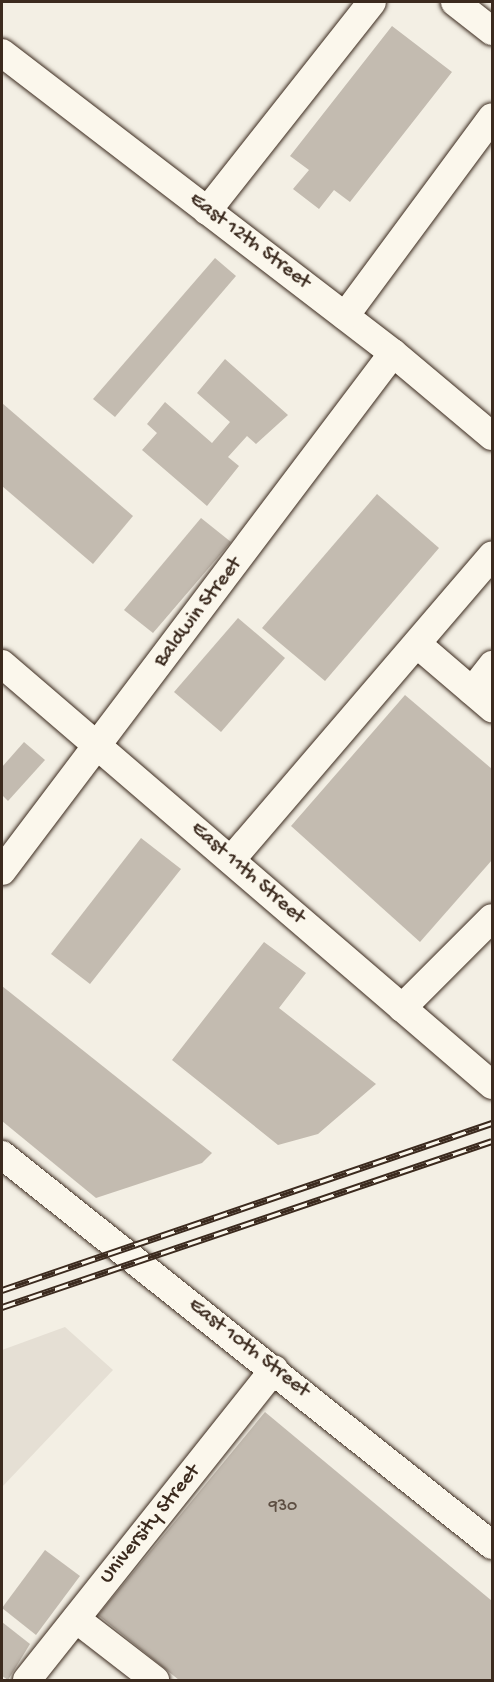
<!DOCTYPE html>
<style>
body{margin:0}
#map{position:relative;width:494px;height:1682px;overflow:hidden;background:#f3efe4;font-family:"Gochi Hand",sans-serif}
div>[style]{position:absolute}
.built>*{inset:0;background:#e5dfd4}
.building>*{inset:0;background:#c3bbb0}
.roads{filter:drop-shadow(0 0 2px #3b2a1e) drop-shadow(0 0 2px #3b2a1e)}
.minor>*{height:28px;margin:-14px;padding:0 14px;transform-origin:14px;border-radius:14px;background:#fbf7ec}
.rail>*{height:7px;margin-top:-3.5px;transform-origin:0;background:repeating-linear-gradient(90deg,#fbf7ec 0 14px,#3b2a1e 0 28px);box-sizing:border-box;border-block:2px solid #3b2a1e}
span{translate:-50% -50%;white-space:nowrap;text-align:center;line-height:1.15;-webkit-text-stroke:4.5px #fbf7ec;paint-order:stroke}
.number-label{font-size:18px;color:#5d4e42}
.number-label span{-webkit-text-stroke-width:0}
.street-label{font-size:21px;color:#3b2a1e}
.frame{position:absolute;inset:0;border:3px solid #3b2a1e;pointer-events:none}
</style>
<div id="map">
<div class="built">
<div style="clip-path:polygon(65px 1327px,113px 1370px,2px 1487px,2px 1350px)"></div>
</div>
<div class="building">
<div style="clip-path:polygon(392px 26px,452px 72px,350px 202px,334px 190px,319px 209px,293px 189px,309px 170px,290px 156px)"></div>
<div style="clip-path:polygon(215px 258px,236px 276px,115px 417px,93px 399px)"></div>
<div style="clip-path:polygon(225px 359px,288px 415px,256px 444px,247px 436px,228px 457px,239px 466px,207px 506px,142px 450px,157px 433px,147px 424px,165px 402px,212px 443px,230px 422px,197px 393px)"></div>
<div style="clip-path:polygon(2px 403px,133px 516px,93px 564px,2px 486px)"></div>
<div style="clip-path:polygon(377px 494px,439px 548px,325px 681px,262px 628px)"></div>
<div style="clip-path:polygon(201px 518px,231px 542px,153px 633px,124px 610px)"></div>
<div style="clip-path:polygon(238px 618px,285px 658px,221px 732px,174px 692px)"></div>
<div style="clip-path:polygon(405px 695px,492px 769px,492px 860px,420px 942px,291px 826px)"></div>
<div style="clip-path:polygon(24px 742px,45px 760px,8px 801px,2px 795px,2px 767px)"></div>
<div style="clip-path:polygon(141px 838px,181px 869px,90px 984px,51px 954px)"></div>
<div style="clip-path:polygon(264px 942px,306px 973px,279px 1008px,376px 1084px,318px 1134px,278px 1145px,172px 1060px)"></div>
<div style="clip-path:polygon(2px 986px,212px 1153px,202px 1163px,96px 1198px,2px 1121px)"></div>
<div style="clip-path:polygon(265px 1412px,492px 1601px,492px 1680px,179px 1680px,98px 1615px)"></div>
<div style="clip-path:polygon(45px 1550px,80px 1576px,36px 1635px,2px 1608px)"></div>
<div style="clip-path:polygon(2px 1622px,30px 1644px,8px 1680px,2px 1676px)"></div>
</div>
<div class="roads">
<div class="minor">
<div style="left:455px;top:2px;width:47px;rotate:38.1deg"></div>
<div style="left:2px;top:53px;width:493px;rotate:37.5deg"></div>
<div style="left:393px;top:353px;width:129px;rotate:40deg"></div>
<div style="left:207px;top:211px;width:266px;rotate:-51.7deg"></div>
<div style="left:345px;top:316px;width:247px;rotate:-53.5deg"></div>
<div style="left:417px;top:644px;width:99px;rotate:40.5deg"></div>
<div style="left:2px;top:664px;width:646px;rotate:40.67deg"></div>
<div style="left:472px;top:691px;width:33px;rotate:-52deg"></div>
<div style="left:231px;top:860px;width:401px;rotate:-49.4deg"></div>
<div style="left:2px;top:871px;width:649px;rotate:-52.95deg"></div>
<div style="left:402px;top:1008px;width:127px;rotate:-45deg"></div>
<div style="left:2px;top:1155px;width:626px;rotate:38.52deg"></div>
<div style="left:76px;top:1619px;width:100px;rotate:37.7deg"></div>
<div style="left:27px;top:1680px;width:397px;rotate:-51.5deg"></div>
</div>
</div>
<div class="rail">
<div style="left:2px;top:1290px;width:518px;rotate:-18.82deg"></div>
<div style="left:2px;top:1307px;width:517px;rotate:-18.72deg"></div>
</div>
<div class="number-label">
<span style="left:283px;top:1507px">930</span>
</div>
<div class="street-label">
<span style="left:249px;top:242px;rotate:37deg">East 12th Street</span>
<span style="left:199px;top:613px;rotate:-53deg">Baldwin Street</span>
<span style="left:247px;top:874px;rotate:41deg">East 11th Street</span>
<span style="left:248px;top:1349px;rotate:38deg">East 10th Street</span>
<span style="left:151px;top:1525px;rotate:-51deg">University Street</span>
</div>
<div class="frame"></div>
</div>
